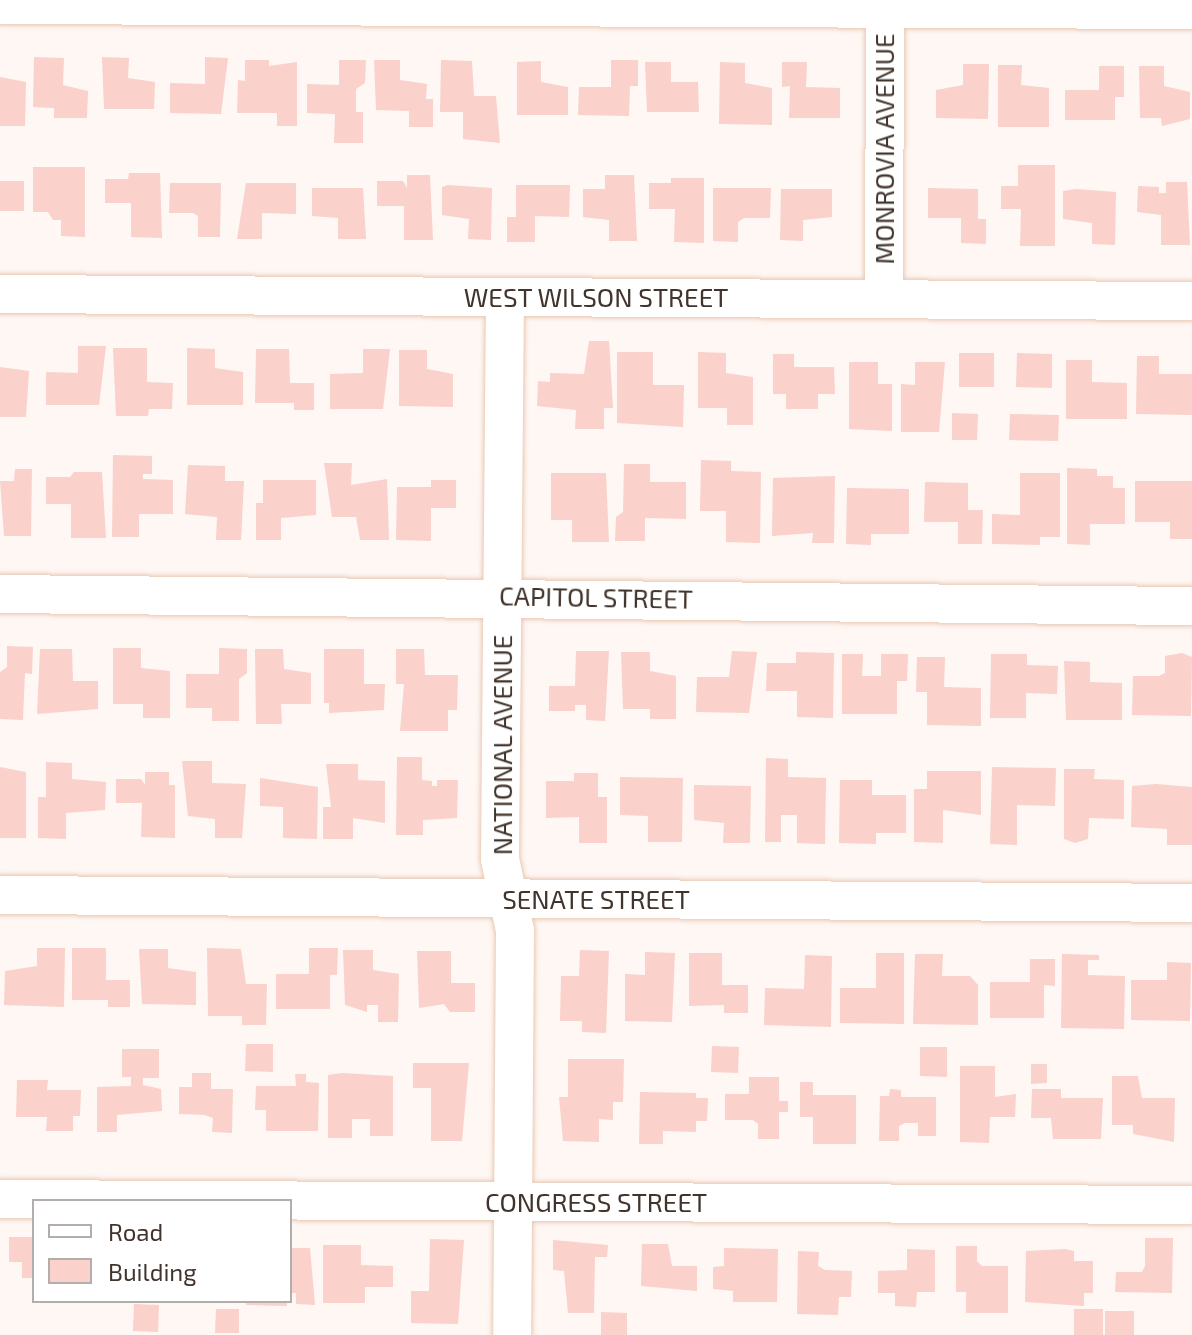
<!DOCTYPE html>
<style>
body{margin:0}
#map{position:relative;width:1192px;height:1335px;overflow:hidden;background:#fef7f3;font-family:"Exo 2",sans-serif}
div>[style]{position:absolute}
.building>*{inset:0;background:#fad1cb}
.roads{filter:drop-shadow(0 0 2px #eac8b3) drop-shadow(0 0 2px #eac8b3)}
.minor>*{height:38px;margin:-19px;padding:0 19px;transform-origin:19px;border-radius:19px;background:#fff}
span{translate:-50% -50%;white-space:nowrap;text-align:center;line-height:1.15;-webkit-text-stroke:8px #fff;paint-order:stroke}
.street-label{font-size:26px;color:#41342c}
.legend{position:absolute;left:32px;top:1199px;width:260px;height:104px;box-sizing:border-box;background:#fff;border:2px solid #b3aeab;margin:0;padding:10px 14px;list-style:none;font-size:24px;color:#41342c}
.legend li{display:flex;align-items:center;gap:16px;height:40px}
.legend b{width:40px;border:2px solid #b3aeab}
</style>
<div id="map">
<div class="building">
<div style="clip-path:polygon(34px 57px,64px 58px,63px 85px,88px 91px,87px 118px,54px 118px,54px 108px,33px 107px)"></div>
<div style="clip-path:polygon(102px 57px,129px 58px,128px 78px,155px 82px,154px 109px,104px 109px)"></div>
<div style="clip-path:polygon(205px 57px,228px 58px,221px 114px,170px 113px,170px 83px,205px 84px)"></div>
<div style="clip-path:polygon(245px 60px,269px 60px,269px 66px,297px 62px,297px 126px,277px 126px,277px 113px,237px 113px,238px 80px,245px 81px)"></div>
<div style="clip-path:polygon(339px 60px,366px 60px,365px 83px,356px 89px,356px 112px,363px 112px,363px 143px,334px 143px,335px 114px,307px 113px,307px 84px,339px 85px)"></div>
<div style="clip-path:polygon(374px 60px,400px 60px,400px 80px,427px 84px,426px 99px,433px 99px,433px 127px,409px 127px,409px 111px,376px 110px)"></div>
<div style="clip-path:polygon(441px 60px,472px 61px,474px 96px,496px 96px,500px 143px,463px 139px,463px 112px,440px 112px)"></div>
<div style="clip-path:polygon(611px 60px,638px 60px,638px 86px,630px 86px,629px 116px,578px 115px,579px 87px,611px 87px)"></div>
<div style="clip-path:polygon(541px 61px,541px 82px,568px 87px,568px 115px,517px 115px,517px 62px)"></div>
<div style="clip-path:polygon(645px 62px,671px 62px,671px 82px,698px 82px,699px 112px,647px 112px)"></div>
<div style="clip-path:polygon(720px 62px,745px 63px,745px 83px,772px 88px,772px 125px,719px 124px)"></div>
<div style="clip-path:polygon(782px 62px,807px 62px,806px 87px,840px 88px,840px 118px,789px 118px,790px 86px,782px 87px)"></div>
<div style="clip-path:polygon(963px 64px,989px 64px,988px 119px,936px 118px,936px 90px,963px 85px)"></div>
<div style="clip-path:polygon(998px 65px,1022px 65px,1021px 85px,1049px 88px,1049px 127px,998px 127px)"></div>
<div style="clip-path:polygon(1099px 66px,1124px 66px,1124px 97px,1115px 97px,1115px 120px,1065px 120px,1065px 90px,1099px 90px)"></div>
<div style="clip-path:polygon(1139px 66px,1164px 66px,1164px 86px,1190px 92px,1190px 119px,1162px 126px,1161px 118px,1140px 118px)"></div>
<div style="clip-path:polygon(0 77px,26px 82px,25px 126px,0 126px)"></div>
<div style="clip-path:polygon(1018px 165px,1055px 165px,1055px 246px,1020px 246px,1021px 209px,1001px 209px,1001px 186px,1018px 186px)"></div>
<div style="clip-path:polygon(33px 167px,85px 167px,85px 237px,61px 236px,61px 220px,53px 220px,48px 212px,33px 212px)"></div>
<div style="clip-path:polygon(129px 173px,160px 173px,162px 238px,131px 237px,131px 203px,105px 203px,105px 179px,128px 179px)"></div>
<div style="clip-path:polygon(407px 175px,430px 175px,433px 240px,404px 240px,404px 206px,377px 206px,377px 181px,403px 181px,407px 188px)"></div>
<div style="clip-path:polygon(605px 175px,634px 175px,637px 241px,609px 241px,609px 220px,583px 217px,583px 189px,605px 189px)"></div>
<div style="clip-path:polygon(671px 178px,704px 178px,704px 243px,674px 242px,675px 209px,649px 209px,649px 183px,671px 183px)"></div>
<div style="clip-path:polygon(0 181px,24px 181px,24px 211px,0 211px)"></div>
<div style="clip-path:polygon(1166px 182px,1187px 182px,1190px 245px,1161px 245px,1161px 215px,1137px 212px,1138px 186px,1159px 187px,1159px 193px,1166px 193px)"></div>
<div style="clip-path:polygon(170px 183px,221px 183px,220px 237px,198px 237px,198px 216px,193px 213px,169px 213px)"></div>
<div style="clip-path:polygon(246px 183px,296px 183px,296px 214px,262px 213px,262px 239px,237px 239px)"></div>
<div style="clip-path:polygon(448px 185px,492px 188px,491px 240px,468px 239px,469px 219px,442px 215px,442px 187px)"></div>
<div style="clip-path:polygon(516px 185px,570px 185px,569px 217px,535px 216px,535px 242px,507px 242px,507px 217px,516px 217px)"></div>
<div style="clip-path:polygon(312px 188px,363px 188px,366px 239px,338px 239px,338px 218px,312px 216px)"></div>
<div style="clip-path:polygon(713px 188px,771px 188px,770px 218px,744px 218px,738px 222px,738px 242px,713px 241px)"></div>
<div style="clip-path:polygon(928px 188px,978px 189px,978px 219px,986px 219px,986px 244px,961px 243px,961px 218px,928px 218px)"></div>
<div style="clip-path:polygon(781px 189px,832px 189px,832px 217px,803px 220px,803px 241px,780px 240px)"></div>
<div style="clip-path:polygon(1076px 189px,1116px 192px,1115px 245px,1092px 244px,1092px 223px,1063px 219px,1063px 191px)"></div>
<div style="clip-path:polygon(589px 341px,609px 341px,613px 408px,604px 408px,604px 429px,575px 429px,576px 410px,537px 406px,538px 381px,550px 382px,550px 373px,584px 374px)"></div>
<div style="clip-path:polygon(78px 346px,106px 346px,99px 405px,46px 405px,46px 372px,78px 373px)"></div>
<div style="clip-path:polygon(113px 348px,147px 348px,147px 382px,173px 383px,172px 409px,149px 409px,148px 416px,116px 416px)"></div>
<div style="clip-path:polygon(187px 348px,215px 349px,215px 368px,243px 372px,243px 405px,187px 405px)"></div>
<div style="clip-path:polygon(256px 349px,289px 349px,290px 383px,314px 383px,314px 410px,294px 410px,294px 403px,255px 403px)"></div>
<div style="clip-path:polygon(363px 349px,390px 349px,383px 409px,330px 409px,330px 374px,363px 373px)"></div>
<div style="clip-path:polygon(399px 350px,427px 350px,427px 369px,453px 374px,453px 407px,399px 406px)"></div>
<div style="clip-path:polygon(617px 352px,653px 352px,653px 385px,684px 385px,683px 427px,617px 423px)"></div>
<div style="clip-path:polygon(698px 352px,726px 353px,726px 373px,753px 377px,753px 425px,727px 425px,727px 408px,698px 408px)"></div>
<div style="clip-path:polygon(959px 353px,994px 353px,994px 387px,959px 387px)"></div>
<div style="clip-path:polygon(1017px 353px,1052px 354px,1052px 388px,1016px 387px)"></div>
<div style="clip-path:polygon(773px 354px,794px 354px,794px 367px,834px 367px,835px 394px,818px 394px,818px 409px,786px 409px,786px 394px,773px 394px)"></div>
<div style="clip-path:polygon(1137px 356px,1159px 356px,1159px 374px,1192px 374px,1192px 415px,1136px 414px)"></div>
<div style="clip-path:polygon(1066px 360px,1092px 360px,1092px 382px,1127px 383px,1127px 419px,1066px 419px)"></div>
<div style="clip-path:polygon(849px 362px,878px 362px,878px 384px,892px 384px,892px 431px,849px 429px)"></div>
<div style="clip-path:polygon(915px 362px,945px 362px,939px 432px,901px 432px,901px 384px,915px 385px)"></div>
<div style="clip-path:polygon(0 367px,29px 371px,26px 417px,0 417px)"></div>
<div style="clip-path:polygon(952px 413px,978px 414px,977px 440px,952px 440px)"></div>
<div style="clip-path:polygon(1010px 414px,1059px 415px,1058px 441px,1009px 440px)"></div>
<div style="clip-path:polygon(113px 455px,152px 456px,152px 474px,143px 474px,143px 479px,173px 480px,173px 514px,139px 514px,139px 537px,112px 537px)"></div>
<div style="clip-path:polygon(701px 460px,731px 461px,731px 471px,761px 472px,760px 543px,726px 542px,726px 511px,700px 511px)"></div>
<div style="clip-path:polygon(324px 463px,352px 463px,351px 485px,387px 479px,389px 540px,360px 540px,356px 517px,332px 517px)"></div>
<div style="clip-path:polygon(624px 464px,650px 464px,650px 482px,686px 482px,686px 519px,645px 518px,645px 541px,615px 541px,616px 517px,623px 512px)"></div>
<div style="clip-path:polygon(188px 465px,225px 466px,225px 481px,244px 481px,241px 540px,216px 540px,217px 517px,185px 514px)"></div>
<div style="clip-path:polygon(1067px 468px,1097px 469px,1097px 476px,1113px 476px,1113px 488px,1125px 488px,1125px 524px,1090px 524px,1090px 545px,1067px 544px)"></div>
<div style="clip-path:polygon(15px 469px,32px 469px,31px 536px,4px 536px,0 481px,14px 481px)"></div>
<div style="clip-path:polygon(74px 472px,102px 472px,106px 538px,71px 538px,71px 504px,46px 504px,46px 477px,70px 477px)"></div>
<div style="clip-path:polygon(551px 473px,606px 473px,609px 542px,572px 542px,572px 520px,551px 520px)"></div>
<div style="clip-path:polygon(1020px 473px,1060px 473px,1060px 537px,1040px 537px,1040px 545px,992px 544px,992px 514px,1020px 515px)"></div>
<div style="clip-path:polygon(835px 476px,834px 543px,812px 543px,813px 533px,772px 536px,773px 478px)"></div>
<div style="clip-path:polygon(263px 480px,316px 480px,316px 515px,281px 518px,281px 540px,256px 540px,256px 503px,263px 503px)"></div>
<div style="clip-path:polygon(431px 480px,456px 480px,456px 508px,431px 508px,431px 541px,396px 540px,397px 487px,431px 487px)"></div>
<div style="clip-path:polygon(1135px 481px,1192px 481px,1192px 539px,1170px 539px,1170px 522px,1135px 522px)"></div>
<div style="clip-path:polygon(925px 482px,968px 483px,968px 510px,983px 510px,982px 544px,958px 544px,958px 522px,924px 522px)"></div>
<div style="clip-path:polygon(847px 488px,909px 489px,909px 534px,871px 534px,871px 545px,846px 544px)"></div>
<div style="clip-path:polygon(7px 646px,33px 647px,32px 674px,25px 673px,23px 720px,0 719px,0 672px,7px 667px)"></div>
<div style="clip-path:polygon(113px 648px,141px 648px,141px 668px,170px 671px,170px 718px,143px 718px,143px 704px,113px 704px)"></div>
<div style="clip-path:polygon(219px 648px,247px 649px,247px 673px,239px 679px,239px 721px,212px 721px,212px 708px,186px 708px,186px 674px,219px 674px)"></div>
<div style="clip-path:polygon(40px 649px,72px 649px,73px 681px,98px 681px,98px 709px,37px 714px)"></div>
<div style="clip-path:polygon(255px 649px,283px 649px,284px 669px,311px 673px,311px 704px,281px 704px,282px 724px,256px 724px)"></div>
<div style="clip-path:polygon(324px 649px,364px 649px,364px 684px,385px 684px,384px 710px,329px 713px,329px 703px,324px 703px)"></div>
<div style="clip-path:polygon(396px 649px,424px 649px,425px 675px,458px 675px,457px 710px,448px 710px,448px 731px,400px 731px,404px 684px,396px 684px)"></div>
<div style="clip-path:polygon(576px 651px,609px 651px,605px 721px,586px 720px,586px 705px,575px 705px,575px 711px,549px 711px,549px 686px,575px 686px)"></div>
<div style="clip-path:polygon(732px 651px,757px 652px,749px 713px,696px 712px,697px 677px,729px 677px)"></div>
<div style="clip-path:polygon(621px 652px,650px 652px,650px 671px,676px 676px,676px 719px,650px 719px,650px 709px,623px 709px)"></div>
<div style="clip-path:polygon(796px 652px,834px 653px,833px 718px,797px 717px,797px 691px,766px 691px,767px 663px,796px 663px)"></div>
<div style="clip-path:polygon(1182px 653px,1192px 657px,1191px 716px,1132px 715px,1133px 676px,1159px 676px,1165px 673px,1165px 656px)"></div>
<div style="clip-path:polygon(842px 654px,863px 654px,862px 676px,881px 676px,881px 654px,908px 654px,907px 681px,897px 681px,897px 714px,842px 714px)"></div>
<div style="clip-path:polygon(991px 654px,1027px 654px,1027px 665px,1058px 666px,1057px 694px,1026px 693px,1026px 718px,990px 718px)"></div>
<div style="clip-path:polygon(917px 657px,945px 657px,944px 687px,981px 688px,981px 726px,927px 725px,927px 692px,916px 692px)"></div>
<div style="clip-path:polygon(1064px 661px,1090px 662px,1090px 682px,1122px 683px,1122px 720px,1066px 720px)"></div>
<div style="clip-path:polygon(397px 757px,422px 757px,422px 780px,432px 781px,432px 786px,437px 786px,437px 780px,458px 780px,457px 818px,423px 820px,423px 835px,396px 835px)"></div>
<div style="clip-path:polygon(766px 758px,788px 759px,788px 777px,826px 778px,825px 844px,797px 843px,797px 815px,781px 815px,781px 842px,765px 842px)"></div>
<div style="clip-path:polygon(182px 761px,212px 761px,212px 783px,246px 784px,242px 838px,215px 838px,215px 819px,188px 816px)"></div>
<div style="clip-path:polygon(46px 762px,72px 763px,72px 779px,106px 782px,105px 810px,66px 813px,66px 839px,38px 838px,38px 797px,46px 797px)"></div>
<div style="clip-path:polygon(326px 764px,358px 764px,358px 780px,385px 781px,385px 823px,353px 818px,353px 839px,323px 839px,323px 807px,331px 807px)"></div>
<div style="clip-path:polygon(0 767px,26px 772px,26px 838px,0 838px)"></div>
<div style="clip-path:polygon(992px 767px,1056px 768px,1055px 806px,1017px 805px,1017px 845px,990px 844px)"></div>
<div style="clip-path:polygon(1064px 769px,1095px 769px,1094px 779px,1124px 780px,1124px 819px,1089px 818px,1088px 839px,1075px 843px,1064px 839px)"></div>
<div style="clip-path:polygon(927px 771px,981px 771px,981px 815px,943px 810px,943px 843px,914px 842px,914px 789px,927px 789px)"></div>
<div style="clip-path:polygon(145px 772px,169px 772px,169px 785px,175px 785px,175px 838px,141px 837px,142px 803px,116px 803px,116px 779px,141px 779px,145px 785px)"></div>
<div style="clip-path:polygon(574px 773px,598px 773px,598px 797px,607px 797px,607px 843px,579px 843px,579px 817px,546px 818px,546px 781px,574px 781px)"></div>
<div style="clip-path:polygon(620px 777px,683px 778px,682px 842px,648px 842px,648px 816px,620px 815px)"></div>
<div style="clip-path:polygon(260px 778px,318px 787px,317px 839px,283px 838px,283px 807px,260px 806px)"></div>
<div style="clip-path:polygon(840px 780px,872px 780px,872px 795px,906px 795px,906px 833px,876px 833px,876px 844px,839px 843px)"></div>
<div style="clip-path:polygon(1156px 784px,1192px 787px,1192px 845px,1167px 845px,1167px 829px,1131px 827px,1132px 786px)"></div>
<div style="clip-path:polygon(694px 785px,751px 786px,750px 843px,723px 843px,724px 823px,694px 820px)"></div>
<div style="clip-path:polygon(37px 948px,65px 948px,64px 1007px,4px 1005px,5px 971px,37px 966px)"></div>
<div style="clip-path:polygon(72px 948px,106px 948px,106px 980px,130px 980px,130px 1007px,108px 1007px,108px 1000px,72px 1000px)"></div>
<div style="clip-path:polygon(207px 948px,241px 949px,246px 984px,267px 984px,266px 1025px,242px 1025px,242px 1016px,208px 1016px)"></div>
<div style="clip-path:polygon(309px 948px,338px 948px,337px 975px,330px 975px,330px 1009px,276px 1009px,276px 974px,309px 974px)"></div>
<div style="clip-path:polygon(139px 949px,168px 949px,168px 968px,196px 972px,196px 1005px,142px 1004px)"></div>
<div style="clip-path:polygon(343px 950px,373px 950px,373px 970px,399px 974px,398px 1022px,378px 1022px,378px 1005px,367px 1005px,367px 1012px,345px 1005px)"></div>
<div style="clip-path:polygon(580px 950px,609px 951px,606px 1033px,582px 1032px,582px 1021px,560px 1021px,561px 976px,579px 976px)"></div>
<div style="clip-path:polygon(417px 951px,451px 951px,451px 983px,475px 983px,475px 1012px,450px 1012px,444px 1004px,419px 1008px)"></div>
<div style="clip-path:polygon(645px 952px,675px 953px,672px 1022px,625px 1021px,625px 974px,645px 975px)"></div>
<div style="clip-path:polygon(689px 953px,722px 953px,722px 985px,748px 985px,748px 1013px,724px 1013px,724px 1005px,689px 1006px)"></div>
<div style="clip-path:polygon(876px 953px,904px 953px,904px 1024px,840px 1023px,840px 988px,876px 988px)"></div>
<div style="clip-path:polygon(915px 954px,943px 954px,942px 976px,970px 976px,978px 985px,978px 1025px,913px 1024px)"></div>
<div style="clip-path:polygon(1062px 954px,1099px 955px,1099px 960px,1088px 960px,1088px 975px,1125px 976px,1124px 1029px,1061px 1028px)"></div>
<div style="clip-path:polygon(805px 955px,832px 956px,831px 1027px,764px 1025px,765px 988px,804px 989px)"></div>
<div style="clip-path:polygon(1030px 959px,1055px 959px,1055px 986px,1044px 985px,1044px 1018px,990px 1018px,990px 982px,1030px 982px)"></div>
<div style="clip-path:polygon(1167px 962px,1191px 963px,1190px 1021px,1131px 1020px,1131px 980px,1167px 980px)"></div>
<div style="clip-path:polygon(246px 1044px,273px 1044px,273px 1072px,245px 1071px)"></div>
<div style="clip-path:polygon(712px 1046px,739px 1047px,738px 1073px,711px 1072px)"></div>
<div style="clip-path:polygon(920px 1047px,947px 1047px,947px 1077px,920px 1076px)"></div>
<div style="clip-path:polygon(122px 1049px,159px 1049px,159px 1078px,143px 1078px,143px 1085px,161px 1089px,162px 1111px,117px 1115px,117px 1132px,97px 1132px,97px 1087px,131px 1086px,131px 1077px,122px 1077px)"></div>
<div style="clip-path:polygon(568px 1059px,624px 1059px,623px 1102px,613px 1102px,613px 1120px,599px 1119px,599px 1142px,563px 1141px,559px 1097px,568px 1097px)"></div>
<div style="clip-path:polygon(413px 1063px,469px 1063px,462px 1141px,431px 1141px,431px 1088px,413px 1088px)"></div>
<div style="clip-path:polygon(1031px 1064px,1047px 1064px,1047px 1083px,1031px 1084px)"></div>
<div style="clip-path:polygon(960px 1066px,995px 1066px,995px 1097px,1016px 1094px,1015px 1117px,990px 1117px,989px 1143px,960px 1142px)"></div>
<div style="clip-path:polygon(192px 1073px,211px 1073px,211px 1089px,233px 1089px,232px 1133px,212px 1132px,213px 1118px,205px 1115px,179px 1114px,179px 1087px,192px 1087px)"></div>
<div style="clip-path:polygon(342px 1073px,393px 1076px,393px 1136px,370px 1136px,370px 1119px,352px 1119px,352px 1138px,328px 1138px,328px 1075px)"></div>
<div style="clip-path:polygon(295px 1074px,306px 1074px,306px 1082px,319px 1083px,318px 1131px,266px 1131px,266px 1110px,255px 1110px,256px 1086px,296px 1086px)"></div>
<div style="clip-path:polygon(1112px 1076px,1138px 1076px,1142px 1098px,1175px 1098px,1174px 1142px,1133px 1134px,1133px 1125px,1112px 1125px)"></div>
<div style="clip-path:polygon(749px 1077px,779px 1077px,779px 1101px,788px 1101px,788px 1112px,779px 1112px,779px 1139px,758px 1139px,758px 1124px,753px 1120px,725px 1120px,725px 1094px,749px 1094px)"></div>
<div style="clip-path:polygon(17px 1080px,48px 1080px,47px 1090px,81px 1090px,80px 1116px,73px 1116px,73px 1131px,46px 1131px,47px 1117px,16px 1117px)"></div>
<div style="clip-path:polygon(800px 1082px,813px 1082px,813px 1095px,856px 1095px,856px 1144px,813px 1144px,813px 1117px,800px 1117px)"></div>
<div style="clip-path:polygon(890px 1089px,901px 1090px,901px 1097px,936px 1097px,936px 1136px,918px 1136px,918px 1123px,905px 1123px,899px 1126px,899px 1141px,879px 1141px,880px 1096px,889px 1096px)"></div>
<div style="clip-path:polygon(1032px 1089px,1061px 1089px,1061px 1098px,1103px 1098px,1101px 1139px,1053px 1139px,1051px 1118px,1031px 1118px)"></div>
<div style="clip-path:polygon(640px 1092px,696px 1093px,696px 1098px,708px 1098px,707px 1121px,696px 1121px,696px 1132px,663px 1131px,663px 1144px,639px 1144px)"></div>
<div style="clip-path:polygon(9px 1237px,34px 1237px,34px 1278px,22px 1278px,22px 1262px,9px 1262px)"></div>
<div style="clip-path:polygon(1145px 1238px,1173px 1238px,1172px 1293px,1115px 1292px,1116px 1272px,1142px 1272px,1145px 1266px)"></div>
<div style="clip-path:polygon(430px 1239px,464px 1240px,458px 1324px,411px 1323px,411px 1291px,429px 1291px)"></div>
<div style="clip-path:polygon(553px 1240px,608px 1245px,607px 1257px,595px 1257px,594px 1313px,568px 1313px,564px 1271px,553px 1270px)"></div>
<div style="clip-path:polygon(642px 1244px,668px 1244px,672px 1266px,697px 1266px,697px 1291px,641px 1286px)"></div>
<div style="clip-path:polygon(323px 1245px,361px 1245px,361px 1265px,393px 1266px,393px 1287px,365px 1287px,365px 1303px,323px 1303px)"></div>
<div style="clip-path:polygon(956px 1246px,977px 1246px,977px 1261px,982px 1266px,1008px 1266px,1008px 1313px,966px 1313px,966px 1292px,956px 1292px)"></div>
<div style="clip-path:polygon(291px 1248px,310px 1248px,315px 1305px,296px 1304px,296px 1293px,290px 1293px)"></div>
<div style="clip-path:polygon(724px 1248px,778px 1249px,777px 1302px,733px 1302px,733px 1291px,713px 1289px,713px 1267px,724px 1266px)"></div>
<div style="clip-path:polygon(907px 1249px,935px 1250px,935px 1292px,917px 1292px,916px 1307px,895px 1306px,895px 1293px,878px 1293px,878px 1271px,907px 1270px)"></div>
<div style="clip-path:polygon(798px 1251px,819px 1252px,818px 1266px,825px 1270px,852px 1271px,851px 1297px,839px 1297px,838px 1315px,797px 1314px)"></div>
<div style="clip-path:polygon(1026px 1251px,1065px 1249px,1074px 1251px,1074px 1261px,1093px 1261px,1093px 1293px,1084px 1293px,1084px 1306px,1025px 1302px)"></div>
<div style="clip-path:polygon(246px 1301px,287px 1301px,287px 1306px,246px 1305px)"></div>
<div style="clip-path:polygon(134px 1304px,159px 1305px,158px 1332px,133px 1331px)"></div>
<div style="clip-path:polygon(216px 1309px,239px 1309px,239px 1333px,215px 1333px)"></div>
<div style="clip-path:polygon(1074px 1309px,1103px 1309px,1103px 1335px,1074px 1335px)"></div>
<div style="clip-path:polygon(1105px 1311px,1134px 1311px,1134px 1335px,1105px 1335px)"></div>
<div style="clip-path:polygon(601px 1312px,627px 1313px,627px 1335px,601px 1335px)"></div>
</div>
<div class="roads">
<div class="minor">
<div style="left:0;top:5px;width:1192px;rotate:0.24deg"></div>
<div style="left:0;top:294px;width:1192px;rotate:0.34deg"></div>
<div style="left:505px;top:297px;width:562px;rotate:90.51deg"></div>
<div style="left:500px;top:859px;width:74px;rotate:78.2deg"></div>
<div style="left:515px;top:931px;width:404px;rotate:90.4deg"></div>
<div style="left:884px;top:299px;width:299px;rotate:-89.8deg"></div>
<div style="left:0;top:594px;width:1192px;rotate:0.58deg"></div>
<div style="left:0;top:895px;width:1192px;rotate:0.38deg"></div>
<div style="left:0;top:1199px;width:1192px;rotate:0.29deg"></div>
</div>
</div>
<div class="street-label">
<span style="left:884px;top:149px;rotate:-90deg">MONROVIA AVENUE</span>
<span style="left:596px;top:297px">WEST WILSON STREET</span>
<span style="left:596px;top:597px;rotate:1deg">CAPITOL STREET</span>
<span style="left:502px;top:745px;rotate:-90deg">NATIONAL AVENUE</span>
<span style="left:596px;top:899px">SENATE STREET</span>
<span style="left:596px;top:1202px">CONGRESS STREET</span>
</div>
<ul class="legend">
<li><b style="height:10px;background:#fff"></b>Road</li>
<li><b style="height:22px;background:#fad1cb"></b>Building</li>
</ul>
</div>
